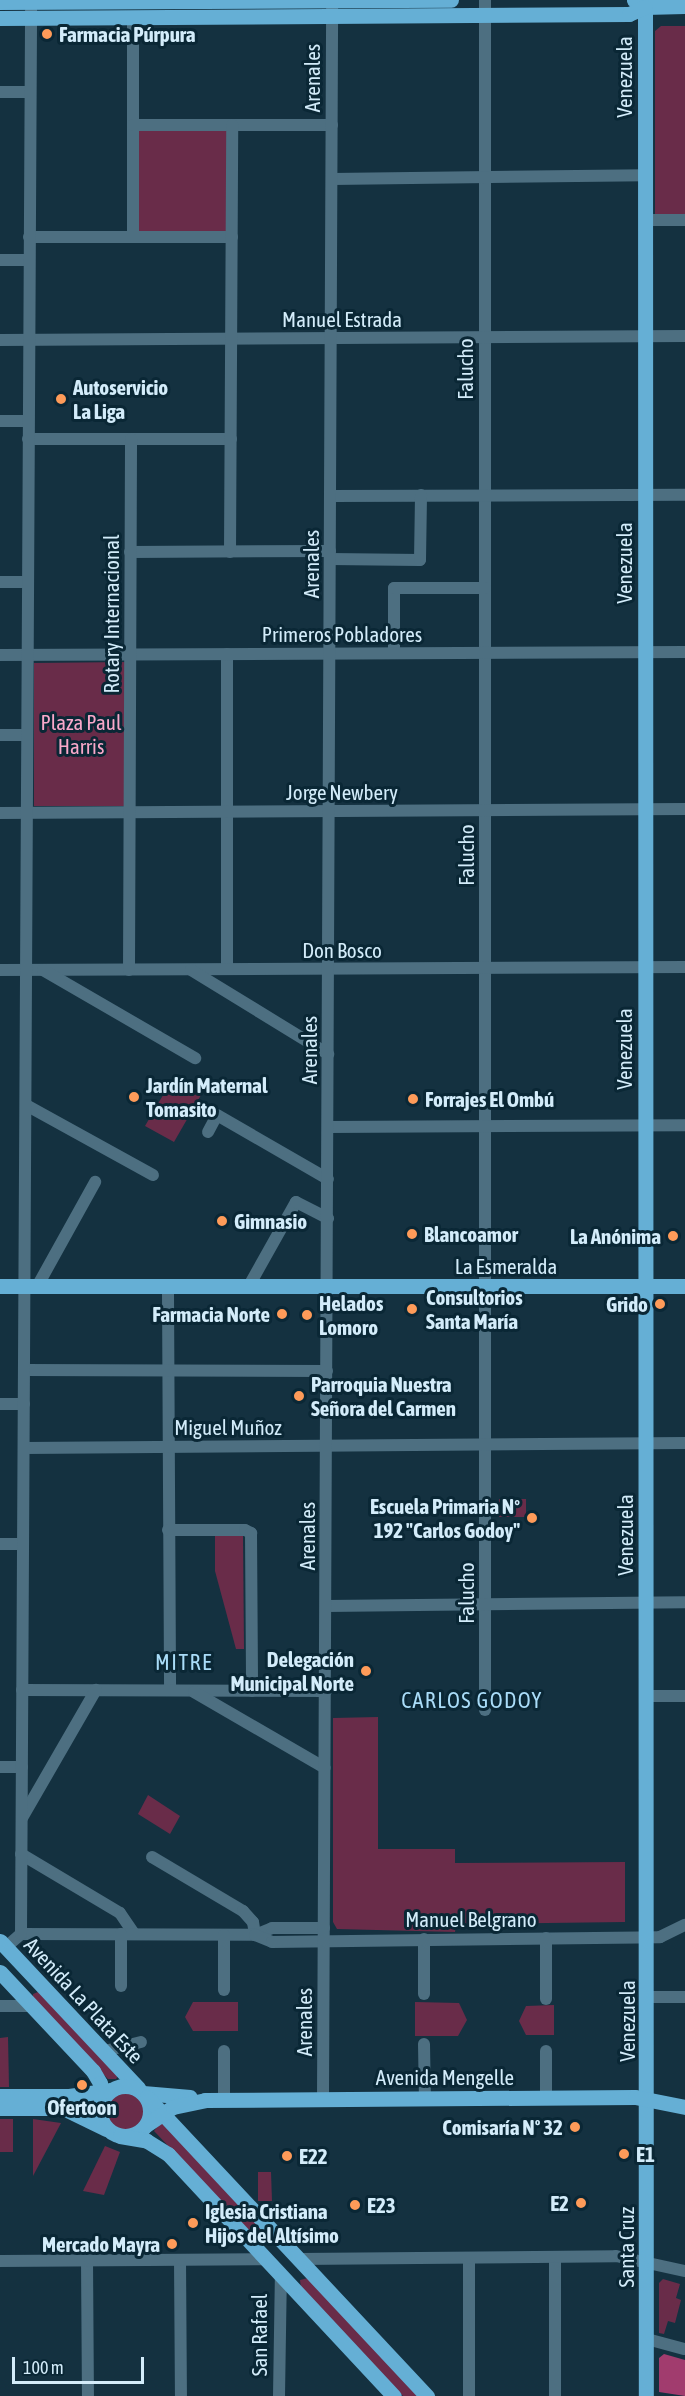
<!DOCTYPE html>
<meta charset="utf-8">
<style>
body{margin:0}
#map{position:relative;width:685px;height:2396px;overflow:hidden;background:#143140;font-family:"Asap Condensed",sans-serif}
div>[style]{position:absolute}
.green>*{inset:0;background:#692c49}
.round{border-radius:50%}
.forest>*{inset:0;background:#a13c6e}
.minor>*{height:12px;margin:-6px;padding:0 6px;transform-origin:6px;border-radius:6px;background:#4d6f81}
.major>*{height:15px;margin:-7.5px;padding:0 7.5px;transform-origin:7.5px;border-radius:7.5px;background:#65afd5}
.major>.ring{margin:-7.5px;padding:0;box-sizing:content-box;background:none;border:15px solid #65afd5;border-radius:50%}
.dots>*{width:16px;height:16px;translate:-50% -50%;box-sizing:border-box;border:3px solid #0a2735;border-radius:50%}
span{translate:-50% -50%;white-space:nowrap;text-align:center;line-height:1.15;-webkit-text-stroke:6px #0a2735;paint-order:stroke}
.poi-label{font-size:21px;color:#d3ecfa;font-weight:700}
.left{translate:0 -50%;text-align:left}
.right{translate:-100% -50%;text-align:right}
.street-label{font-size:21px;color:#d3ecfa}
.park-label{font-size:21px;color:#f9a8ca}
.neighbourhood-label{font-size:22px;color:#a9dcf8;letter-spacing:1.5px}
.scale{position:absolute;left:12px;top:2357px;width:132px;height:27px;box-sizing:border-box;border:3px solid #d3ecfa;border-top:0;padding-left:8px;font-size:18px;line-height:21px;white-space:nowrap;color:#d3ecfa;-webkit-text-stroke:4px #0a2735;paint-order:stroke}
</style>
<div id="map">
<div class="green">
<div style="clip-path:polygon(661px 26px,685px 26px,685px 217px,655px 214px,655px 31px)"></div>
<div style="clip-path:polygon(138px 128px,231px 128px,231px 233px,137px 233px)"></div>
<div style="clip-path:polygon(128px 662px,128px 806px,34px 806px,34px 663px)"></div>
<div style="clip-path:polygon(173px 1078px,201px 1095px,174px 1142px,145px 1126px)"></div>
<div style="clip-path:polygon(499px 1499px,526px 1499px,526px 1517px,499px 1517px)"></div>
<div style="clip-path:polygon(215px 1536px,243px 1536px,244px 1649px,236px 1649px,215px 1571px)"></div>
<div style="clip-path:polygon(378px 1717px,378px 1849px,455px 1849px,455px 1863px,625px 1862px,625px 1922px,456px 1924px,455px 1932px,337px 1929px,333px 1922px,333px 1718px)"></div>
<div style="clip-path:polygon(148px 1795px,180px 1816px,170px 1834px,138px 1814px)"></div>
<div style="clip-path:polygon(38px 1992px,118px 2076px,116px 2079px,108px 2079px,33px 2001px,33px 1994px)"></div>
<div style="clip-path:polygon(193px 2002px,238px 2002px,238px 2031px,193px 2031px,185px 2017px)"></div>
<div style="clip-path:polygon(415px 2002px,459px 2003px,467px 2020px,458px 2036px,415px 2036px)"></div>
<div style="clip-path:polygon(554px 2005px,554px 2035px,526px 2035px,519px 2021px,526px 2006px)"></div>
<div style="clip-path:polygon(8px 2037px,9px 2087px,0 2087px,0 2038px)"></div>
<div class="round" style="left:104px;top:2089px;width:42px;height:42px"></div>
<div style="clip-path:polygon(0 2119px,13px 2119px,13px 2152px,0 2152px)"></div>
<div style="clip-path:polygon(33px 2119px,61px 2123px,33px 2176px)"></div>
<div style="clip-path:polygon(161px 2122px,263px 2231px,261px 2236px,253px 2235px,154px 2131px)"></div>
<div style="clip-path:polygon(105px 2146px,120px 2152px,104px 2195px,83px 2191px)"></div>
<div style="clip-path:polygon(258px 2172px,271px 2172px,272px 2201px,258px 2201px)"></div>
<div style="clip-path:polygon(308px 2278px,419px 2396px,403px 2396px,301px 2288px,300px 2280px)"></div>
<div style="clip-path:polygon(663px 2279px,680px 2284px,676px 2298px,681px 2300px,675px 2323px,668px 2321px,664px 2334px,659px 2333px,659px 2283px)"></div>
</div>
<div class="forest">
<div style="clip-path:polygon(664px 2354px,685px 2360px,685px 2396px,659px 2392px,659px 2358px)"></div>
</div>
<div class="minor">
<div style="left:485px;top:0;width:1710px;rotate:90deg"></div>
<div style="left:133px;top:17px;width:220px;rotate:90deg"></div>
<div style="left:0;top:92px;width:30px"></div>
<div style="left:133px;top:125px;width:199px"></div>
<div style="left:332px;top:179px;width:313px;rotate:-0.7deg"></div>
<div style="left:645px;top:220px;width:40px"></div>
<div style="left:29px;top:237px;width:203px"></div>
<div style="left:0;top:260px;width:29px"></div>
<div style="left:0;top:340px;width:685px;rotate:-0.33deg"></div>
<div style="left:0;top:421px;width:28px"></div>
<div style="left:28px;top:439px;width:203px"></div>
<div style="left:331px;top:496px;width:354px;rotate:-0.2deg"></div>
<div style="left:130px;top:552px;width:200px;rotate:-0.3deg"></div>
<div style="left:230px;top:552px;width:427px;rotate:-89.7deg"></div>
<div style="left:330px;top:559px;width:90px;rotate:0.6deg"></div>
<div style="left:420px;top:560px;width:65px;rotate:-89.1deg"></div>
<div style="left:0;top:582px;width:28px"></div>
<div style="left:394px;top:653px;width:65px;rotate:-90deg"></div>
<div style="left:394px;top:588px;width:91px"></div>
<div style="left:227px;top:654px;width:315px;rotate:90deg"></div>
<div style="left:0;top:655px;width:685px;rotate:-0.25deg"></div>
<div style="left:0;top:735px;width:27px"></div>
<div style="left:0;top:813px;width:685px;rotate:-0.33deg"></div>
<div style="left:0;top:970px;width:685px;rotate:-0.25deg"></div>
<div style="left:43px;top:970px;width:176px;rotate:30.1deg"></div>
<div style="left:129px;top:970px;width:531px;rotate:-89.78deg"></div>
<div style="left:191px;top:970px;width:161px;rotate:31.5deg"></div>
<div style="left:26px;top:1105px;width:145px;rotate:28.9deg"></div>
<div style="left:328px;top:1127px;width:357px;rotate:-0.3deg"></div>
<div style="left:208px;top:1132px;width:19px;rotate:-62deg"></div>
<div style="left:217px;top:1115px;width:128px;rotate:30deg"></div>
<div style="left:250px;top:1284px;width:94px;rotate:-60.7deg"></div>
<div style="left:296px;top:1202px;width:36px;rotate:27deg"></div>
<div style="left:38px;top:1285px;width:118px;rotate:-61deg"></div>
<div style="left:168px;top:1294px;width:396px;rotate:89.7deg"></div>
<div style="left:24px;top:1370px;width:303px;rotate:0.2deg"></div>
<div style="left:0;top:1404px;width:24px"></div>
<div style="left:24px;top:1448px;width:661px;rotate:-0.43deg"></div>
<div style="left:168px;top:1530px;width:77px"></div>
<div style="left:245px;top:1530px;width:7px;rotate:27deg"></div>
<div style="left:251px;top:1533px;width:158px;rotate:89.6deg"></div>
<div style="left:0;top:1544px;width:23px"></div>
<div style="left:326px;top:1606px;width:359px;rotate:-0.6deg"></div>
<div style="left:22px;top:1690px;width:304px;rotate:0.2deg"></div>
<div style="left:194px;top:1692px;width:151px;rotate:30.1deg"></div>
<div style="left:646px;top:1696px;width:39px"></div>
<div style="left:0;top:1767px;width:22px"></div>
<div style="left:22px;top:1818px;width:148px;rotate:-60deg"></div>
<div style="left:21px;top:1854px;width:115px;rotate:30.8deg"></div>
<div style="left:120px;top:1913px;width:25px;rotate:56deg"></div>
<div style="left:152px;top:1857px;width:106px;rotate:30.7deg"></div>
<div style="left:243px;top:1911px;width:15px;rotate:48deg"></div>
<div style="left:253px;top:1922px;width:13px;rotate:81deg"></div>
<div style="left:21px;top:1934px;width:234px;rotate:0.2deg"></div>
<div style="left:255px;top:1935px;width:18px;rotate:-22deg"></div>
<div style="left:272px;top:1928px;width:52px"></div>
<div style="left:121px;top:1934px;width:52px;rotate:90deg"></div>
<div style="left:224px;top:1935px;width:55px;rotate:90deg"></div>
<div style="left:255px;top:1935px;width:18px;rotate:22deg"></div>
<div style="left:272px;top:1942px;width:388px;rotate:-0.7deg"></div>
<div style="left:660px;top:1937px;width:28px;rotate:-26deg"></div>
<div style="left:546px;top:1938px;width:61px;rotate:90deg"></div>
<div style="left:6px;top:1947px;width:20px;rotate:-41deg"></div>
<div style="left:21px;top:1934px;width:1924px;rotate:-89.7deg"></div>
<div style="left:424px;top:1994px;width:55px;rotate:-90deg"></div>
<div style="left:647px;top:1997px;width:38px"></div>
<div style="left:0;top:2006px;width:32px"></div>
<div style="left:424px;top:2044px;width:55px;rotate:89deg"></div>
<div style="left:105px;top:2051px;width:37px;rotate:-14deg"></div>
<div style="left:546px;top:2098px;width:47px;rotate:-90deg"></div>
<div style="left:323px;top:2099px;width:2099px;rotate:-89.75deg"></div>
<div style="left:224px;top:2100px;width:49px;rotate:-90deg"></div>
<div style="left:555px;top:2257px;width:139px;rotate:90deg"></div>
<div style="left:469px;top:2258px;width:138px;rotate:90deg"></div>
<div style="left:298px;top:2259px;width:318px;rotate:-0.5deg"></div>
<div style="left:616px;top:2256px;width:71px;rotate:12.3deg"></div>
<div style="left:87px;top:2260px;width:136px;rotate:89.6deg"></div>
<div style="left:180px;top:2260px;width:136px;rotate:89.6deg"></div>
<div style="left:0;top:2261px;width:267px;rotate:-0.4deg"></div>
<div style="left:647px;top:2339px;width:39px;rotate:15deg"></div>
<div style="left:279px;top:2396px;width:122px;rotate:-89.1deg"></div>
</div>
<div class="major">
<div style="left:634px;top:0;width:13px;rotate:32deg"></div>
<div style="left:645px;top:7px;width:40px;rotate:-1.4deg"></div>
<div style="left:645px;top:0;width:2396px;rotate:89.98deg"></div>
<div style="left:0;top:2px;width:451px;rotate:-0.3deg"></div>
<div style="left:0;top:18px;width:629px;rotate:-0.36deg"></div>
<div style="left:629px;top:14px;width:17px;rotate:-24deg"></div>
<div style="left:0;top:1286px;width:685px"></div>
<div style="left:0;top:1941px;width:202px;rotate:46.8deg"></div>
<div style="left:0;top:1972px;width:136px;rotate:46.8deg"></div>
<div style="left:93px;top:2071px;width:14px;rotate:60deg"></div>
<div style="left:100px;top:2083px;width:21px;rotate:87deg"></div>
<div class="ring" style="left:100px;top:2086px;width:35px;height:35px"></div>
<div style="left:143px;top:2093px;width:47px;rotate:4.9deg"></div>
<div style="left:0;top:2096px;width:69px"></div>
<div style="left:69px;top:2096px;width:41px;rotate:-8.3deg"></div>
<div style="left:147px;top:2097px;width:410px;rotate:46.9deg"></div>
<div style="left:0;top:2108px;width:63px"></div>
<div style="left:63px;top:2108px;width:48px;rotate:26deg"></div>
<div style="left:146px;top:2125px;width:32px;rotate:-34deg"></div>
<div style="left:173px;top:2107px;width:33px;rotate:-12deg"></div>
<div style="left:205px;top:2100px;width:430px;rotate:-0.4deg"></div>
<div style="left:635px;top:2097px;width:51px;rotate:11.3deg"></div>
<div style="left:120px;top:2136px;width:27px;rotate:10deg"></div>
<div style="left:147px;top:2141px;width:25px;rotate:32deg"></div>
<div style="left:168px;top:2154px;width:331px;rotate:47deg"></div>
</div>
<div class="dots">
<div style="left:47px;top:34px;background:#fe9b59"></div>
<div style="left:61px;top:399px;background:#fe9b59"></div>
<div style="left:134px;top:1097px;background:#fe9b59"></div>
<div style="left:413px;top:1099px;background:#fe9b59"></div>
<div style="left:222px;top:1221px;background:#fe9b59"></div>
<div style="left:412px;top:1234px;background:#fe9b59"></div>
<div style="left:673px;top:1236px;background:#fe9b59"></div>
<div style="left:660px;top:1304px;background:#fe9b59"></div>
<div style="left:412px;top:1309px;background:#fe9b59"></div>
<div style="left:282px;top:1314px;background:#fe9b59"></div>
<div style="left:307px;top:1315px;background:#fe9b59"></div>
<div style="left:299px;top:1396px;background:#fe9b59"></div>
<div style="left:532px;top:1518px;background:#fe9b59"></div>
<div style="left:366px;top:1671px;background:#fe9b59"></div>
<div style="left:82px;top:2085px;background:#fe9b59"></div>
<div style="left:575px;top:2127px;background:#fe9b59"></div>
<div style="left:624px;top:2154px;background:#fe9b59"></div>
<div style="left:287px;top:2156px;background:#fe9b59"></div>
<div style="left:581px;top:2203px;background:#fe9b59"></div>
<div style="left:355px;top:2205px;background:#fe9b59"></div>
<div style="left:193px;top:2223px;background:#fe9b59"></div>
<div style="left:172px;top:2244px;background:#fe9b59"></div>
</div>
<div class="poi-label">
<span class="left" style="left:59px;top:34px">Farmacia Púrpura</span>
<span class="left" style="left:73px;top:399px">Autoservicio<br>La Liga</span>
<span class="left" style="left:146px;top:1097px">Jardín Maternal<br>Tomasito</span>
<span class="left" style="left:425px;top:1099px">Forrajes El Ombú</span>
<span class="left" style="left:234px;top:1221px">Gimnasio</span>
<span class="left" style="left:424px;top:1234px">Blancoamor</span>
<span class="right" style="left:661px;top:1236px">La Anónima</span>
<span class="left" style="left:426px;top:1309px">Consultorios<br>Santa María</span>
<span class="left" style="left:319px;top:1315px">Helados<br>Lomoro</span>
<span class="right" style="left:648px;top:1304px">Grido</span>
<span class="right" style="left:270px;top:1314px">Farmacia Norte</span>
<span class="left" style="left:311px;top:1396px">Parroquia Nuestra<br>Señora del Carmen</span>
<span class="right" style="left:520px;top:1518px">Escuela Primaria N°<br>192 "Carlos Godoy"</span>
<span class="right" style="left:354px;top:1671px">Delegación<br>Municipal Norte</span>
<span style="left:82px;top:2107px">Ofertoon</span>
<span class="right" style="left:563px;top:2127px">Comisaría Nº 32</span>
<span class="left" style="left:636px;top:2154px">E1</span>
<span class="left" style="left:299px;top:2156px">E22</span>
<span class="right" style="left:569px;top:2203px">E2</span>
<span class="left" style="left:367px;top:2205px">E23</span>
<span class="left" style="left:205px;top:2223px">Iglesia Cristiana<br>Hijos del Altísimo</span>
<span class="right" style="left:160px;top:2244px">Mercado Mayra</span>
</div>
<div class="street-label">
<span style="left:624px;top:77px;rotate:-90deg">Venezuela</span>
<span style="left:312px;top:78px;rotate:-90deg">Arenales</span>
<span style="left:342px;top:319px">Manuel Estrada</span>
<span style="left:465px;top:369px;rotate:-90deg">Falucho</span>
<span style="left:624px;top:563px;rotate:-90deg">Venezuela</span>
<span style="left:311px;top:564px;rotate:-90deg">Arenales</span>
<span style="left:111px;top:614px;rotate:-90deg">Rotary Internacional</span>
<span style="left:342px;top:634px">Primeros Pobladores</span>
<span style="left:342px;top:792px">Jorge Newbery</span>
<span style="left:466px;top:855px;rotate:-90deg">Falucho</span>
<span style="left:342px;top:950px">Don Bosco</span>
<span style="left:624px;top:1049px;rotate:-90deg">Venezuela</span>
<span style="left:309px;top:1050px;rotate:-90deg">Arenales</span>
<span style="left:506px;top:1266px">La Esmeralda</span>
<span style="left:228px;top:1427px">Miguel Muñoz</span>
<span style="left:625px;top:1535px;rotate:-90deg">Venezuela</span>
<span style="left:307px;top:1536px;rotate:-90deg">Arenales</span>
<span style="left:466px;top:1593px;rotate:-90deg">Falucho</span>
<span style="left:471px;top:1919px">Manuel Belgrano</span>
<span style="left:84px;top:2000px;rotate:47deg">Avenida La Plata Este</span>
<span style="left:627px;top:2021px;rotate:-90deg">Venezuela</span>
<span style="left:304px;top:2022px;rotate:-90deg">Arenales</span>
<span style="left:445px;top:2077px">Avenida Mengelle</span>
<span style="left:626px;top:2247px;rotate:-90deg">Santa Cruz</span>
<span style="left:259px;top:2335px;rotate:-90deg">San Rafael</span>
</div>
<div class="park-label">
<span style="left:81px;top:734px">Plaza Paul<br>Harris</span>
</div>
<div class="neighbourhood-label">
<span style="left:184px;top:1663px">MITRE</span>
<span style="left:472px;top:1701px">CARLOS GODOY</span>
</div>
<div class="scale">100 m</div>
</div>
